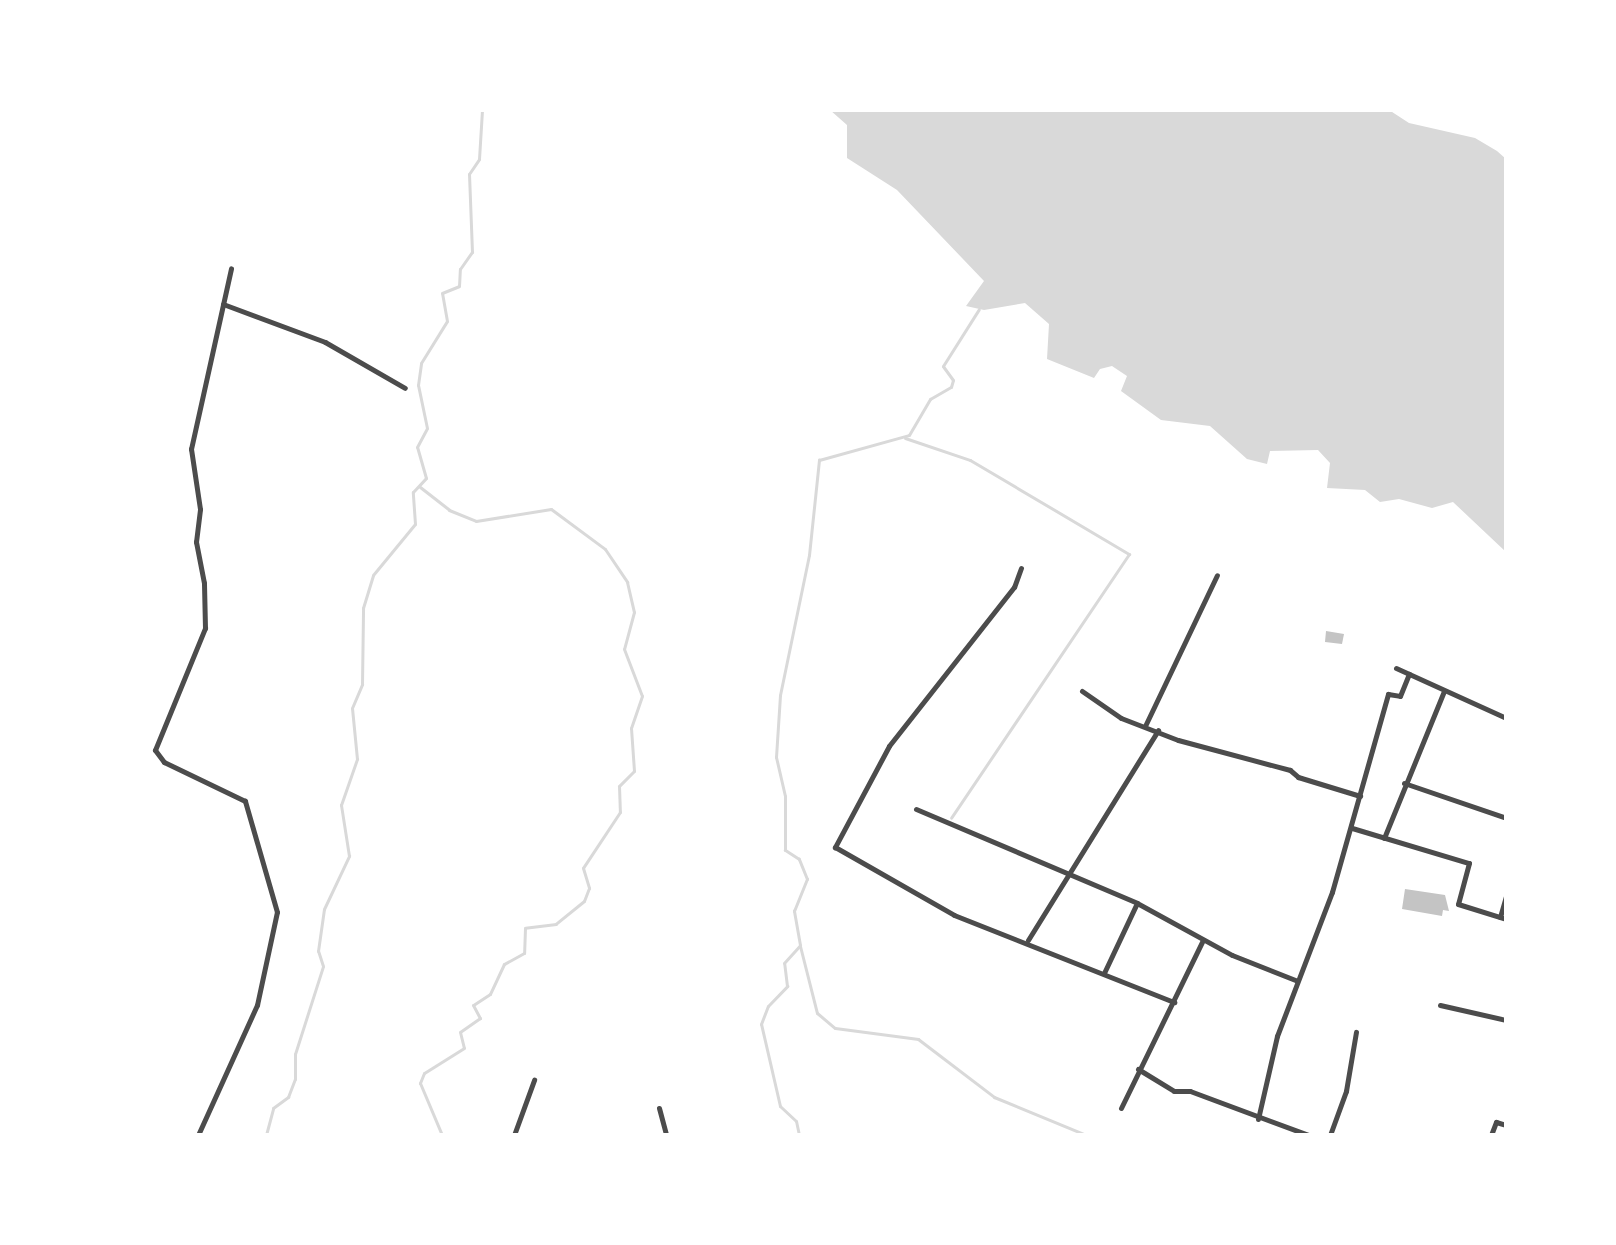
<!DOCTYPE html>
<style>
body{margin:0}
#map{position:relative;width:1616px;height:1245px;overflow:hidden;background:#fff;font-family:"Times New Roman",serif}
div>[style]{position:absolute}
.water>*{inset:0;background:#d9d9d9}
.stream>*{height:3px;margin:-1.5px;padding:0 1.5px;transform-origin:1.5px;border-radius:1.5px;background:#d9d9d9}
.building>*{inset:0;background:#c4c4c4}
.minor>*{height:5px;margin:-2.5px;padding:0 2.5px;transform-origin:2.5px;border-radius:2.5px;background:#4c4c4c}
span{translate:-50% -50%;white-space:nowrap;text-align:center;line-height:1.15;-webkit-text-stroke:8px #fff;paint-order:stroke}
.frame{position:absolute;inset:0;border:112px solid #fff;pointer-events:none}
</style>
<div id="map">
<div class="water">
<div style="clip-path:polygon(830px 110px,1389px 110px,1409px 123px,1475px 138px,1497px 151px,1506px 159px,1506px 552px,1453px 502px,1432px 508px,1399px 499px,1380px 502px,1365px 490px,1327px 488px,1330px 463px,1318px 450px,1270px 451px,1267px 464px,1247px 459px,1210px 426px,1161px 420px,1121px 391px,1127px 376px,1112px 366px,1100px 369px,1094px 378px,1047px 359px,1049px 324px,1025px 303px,984px 310px,966px 306px,984px 281px,897px 190px,847px 158px,847px 125px)"></div>
</div>
<div class="stream">
<div style="left:905px;top:438px;width:69px;rotate:18.7deg"></div>
<div style="left:970px;top:460px;width:185px;rotate:30.6deg"></div>
<div style="left:1129px;top:554px;width:318px;rotate:124deg"></div>
<div style="left:420px;top:487px;width:37px;rotate:38deg"></div>
<div style="left:449px;top:510px;width:29px;rotate:22deg"></div>
<div style="left:476px;top:521px;width:76px;rotate:-9.1deg"></div>
<div style="left:551px;top:509px;width:67px;rotate:36.5deg"></div>
<div style="left:605px;top:549px;width:40px;rotate:56deg"></div>
<div style="left:627px;top:582px;width:31px;rotate:77deg"></div>
<div style="left:634px;top:612px;width:38px;rotate:105deg"></div>
<div style="left:624px;top:649px;width:50px;rotate:69deg"></div>
<div style="left:642px;top:696px;width:34px;rotate:109deg"></div>
<div style="left:631px;top:728px;width:43px;rotate:86deg"></div>
<div style="left:634px;top:771px;width:21px;rotate:135deg"></div>
<div style="left:619px;top:786px;width:26px;rotate:88deg"></div>
<div style="left:620px;top:812px;width:67px;rotate:123.5deg"></div>
<div style="left:583px;top:868px;width:21px;rotate:73deg"></div>
<div style="left:589px;top:888px;width:14px;rotate:111deg"></div>
<div style="left:584px;top:901px;width:36px;rotate:141deg"></div>
<div style="left:556px;top:924px;width:31px;rotate:173deg"></div>
<div style="left:525px;top:928px;width:25px;rotate:92deg"></div>
<div style="left:524px;top:953px;width:23px;rotate:151deg"></div>
<div style="left:504px;top:964px;width:33px;rotate:115deg"></div>
<div style="left:490px;top:994px;width:20px;rotate:147deg"></div>
<div style="left:473px;top:1005px;width:15px;rotate:62deg"></div>
<div style="left:480px;top:1018px;width:24px;rotate:145deg"></div>
<div style="left:460px;top:1032px;width:16px;rotate:76deg"></div>
<div style="left:464px;top:1048px;width:47px;rotate:148deg"></div>
<div style="left:424px;top:1073px;width:11px;rotate:112deg"></div>
<div style="left:420px;top:1083px;width:56px;rotate:67.1deg"></div>
<div style="left:800px;top:946px;width:69px;rotate:75.8deg"></div>
<div style="left:817px;top:1013px;width:23px;rotate:40deg"></div>
<div style="left:835px;top:1028px;width:84px;rotate:7.5deg"></div>
<div style="left:918px;top:1039px;width:96px;rotate:37.3deg"></div>
<div style="left:994px;top:1097px;width:100px;rotate:22.4deg"></div>
<div style="left:266px;top:1135px;width:28px;rotate:-75deg"></div>
<div style="left:273px;top:1108px;width:19px;rotate:-36deg"></div>
<div style="left:288px;top:1097px;width:19px;rotate:-69deg"></div>
<div style="left:295px;top:1079px;width:25px;rotate:-90deg"></div>
<div style="left:295px;top:1054px;width:92px;rotate:-72.3deg"></div>
<div style="left:323px;top:966px;width:16px;rotate:-108deg"></div>
<div style="left:318px;top:951px;width:42px;rotate:-81.9deg"></div>
<div style="left:324px;top:909px;width:59px;rotate:-64.7deg"></div>
<div style="left:349px;top:856px;width:52px;rotate:-98.9deg"></div>
<div style="left:341px;top:805px;width:49px;rotate:-70.8deg"></div>
<div style="left:357px;top:759px;width:51px;rotate:-95.6deg"></div>
<div style="left:352px;top:708px;width:26px;rotate:-67deg"></div>
<div style="left:362px;top:684px;width:76px;rotate:-89.2deg"></div>
<div style="left:363px;top:608px;width:34px;rotate:-73deg"></div>
<div style="left:373px;top:575px;width:66px;rotate:-50.5deg"></div>
<div style="left:415px;top:524px;width:32px;rotate:-94deg"></div>
<div style="left:413px;top:492px;width:19px;rotate:-47deg"></div>
<div style="left:426px;top:478px;width:32px;rotate:-106deg"></div>
<div style="left:417px;top:447px;width:21px;rotate:-62deg"></div>
<div style="left:427px;top:428px;width:44px;rotate:-101.8deg"></div>
<div style="left:418px;top:385px;width:22px;rotate:-82deg"></div>
<div style="left:421px;top:363px;width:49px;rotate:-58.2deg"></div>
<div style="left:447px;top:321px;width:28px;rotate:-100deg"></div>
<div style="left:442px;top:293px;width:18px;rotate:-22deg"></div>
<div style="left:459px;top:286px;width:17px;rotate:-87deg"></div>
<div style="left:460px;top:269px;width:21px;rotate:-55deg"></div>
<div style="left:472px;top:252px;width:78px;rotate:-92.2deg"></div>
<div style="left:469px;top:174px;width:18px;rotate:-56deg"></div>
<div style="left:479px;top:159px;width:49px;rotate:-86.5deg"></div>
<div style="left:799px;top:1135px;width:14px;rotate:-102deg"></div>
<div style="left:796px;top:1121px;width:22px;rotate:-137deg"></div>
<div style="left:780px;top:1106px;width:84px;rotate:-103deg"></div>
<div style="left:761px;top:1024px;width:19px;rotate:-69deg"></div>
<div style="left:768px;top:1006px;width:28px;rotate:-46deg"></div>
<div style="left:787px;top:986px;width:23px;rotate:-97deg"></div>
<div style="left:784px;top:963px;width:24px;rotate:-48deg"></div>
<div style="left:800px;top:945px;width:35px;rotate:-100deg"></div>
<div style="left:794px;top:911px;width:35px;rotate:-68deg"></div>
<div style="left:807px;top:879px;width:22px;rotate:-112deg"></div>
<div style="left:799px;top:859px;width:17px;rotate:-147deg"></div>
<div style="left:785px;top:850px;width:54px;rotate:-90deg"></div>
<div style="left:785px;top:796px;width:40px;rotate:-103deg"></div>
<div style="left:776px;top:757px;width:62px;rotate:-86.3deg"></div>
<div style="left:780px;top:695px;width:143px;rotate:-78.3deg"></div>
<div style="left:809px;top:555px;width:96px;rotate:-84deg"></div>
<div style="left:819px;top:460px;width:93px;rotate:-15.5deg"></div>
<div style="left:909px;top:435px;width:42px;rotate:-59.7deg"></div>
<div style="left:930px;top:399px;width:24px;rotate:-30deg"></div>
<div style="left:951px;top:387px;width:7px;rotate:-74deg"></div>
<div style="left:953px;top:380px;width:17px;rotate:-126deg"></div>
<div style="left:943px;top:366px;width:67px;rotate:-57.7deg"></div>
</div>
<div class="building">
<div style="clip-path:polygon(1326px 631px,1344px 634px,1342px 644px,1325px 642px)"></div>
<div style="clip-path:polygon(1405px 889px,1445px 895px,1449px 911px,1443px 910px,1442px 916px,1402px 909px)"></div>
</div>
<div class="minor">
<div style="left:223px;top:304px;width:109px;rotate:20.4deg"></div>
<div style="left:325px;top:342px;width:92px;rotate:29.9deg"></div>
<div style="left:1021px;top:568px;width:20px;rotate:110deg"></div>
<div style="left:1014px;top:587px;width:202px;rotate:128.2deg"></div>
<div style="left:889px;top:746px;width:115px;rotate:118.1deg"></div>
<div style="left:835px;top:847px;width:137px;rotate:29.7deg"></div>
<div style="left:954px;top:915px;width:237px;rotate:21.6deg"></div>
<div style="left:1396px;top:668px;width:121px;rotate:24.4deg"></div>
<div style="left:1082px;top:691px;width:47px;rotate:34.7deg"></div>
<div style="left:1121px;top:718px;width:61px;rotate:21.1deg"></div>
<div style="left:1178px;top:740px;width:116px;rotate:15deg"></div>
<div style="left:1290px;top:770px;width:11px;rotate:41deg"></div>
<div style="left:1298px;top:777px;width:65px;rotate:17deg"></div>
<div style="left:1145px;top:726px;width:167px;rotate:-64.5deg"></div>
<div style="left:1404px;top:783px;width:108px;rotate:18.9deg"></div>
<div style="left:916px;top:809px;width:240px;rotate:23deg"></div>
<div style="left:1137px;top:903px;width:108px;rotate:28.7deg"></div>
<div style="left:1232px;top:955px;width:68px;rotate:21.6deg"></div>
<div style="left:1352px;top:828px;width:122px;rotate:16.7deg"></div>
<div style="left:1469px;top:863px;width:42px;rotate:105deg"></div>
<div style="left:1458px;top:904px;width:50px;rotate:17.4deg"></div>
<div style="left:1384px;top:838px;width:159px;rotate:-67.8deg"></div>
<div style="left:1500px;top:917px;width:22px;rotate:-74deg"></div>
<div style="left:1028px;top:940px;width:247px;rotate:-58.2deg"></div>
<div style="left:1104px;top:973px;width:77px;rotate:-64.8deg"></div>
<div style="left:1440px;top:1005px;width:68px;rotate:12.8deg"></div>
<div style="left:1138px;top:1069px;width:42px;rotate:31.4deg"></div>
<div style="left:1174px;top:1091px;width:16px"></div>
<div style="left:1190px;top:1091px;width:126px;rotate:20.4deg"></div>
<div style="left:659px;top:1108px;width:28px;rotate:75deg"></div>
<div style="left:1121px;top:1108px;width:187px;rotate:-64deg"></div>
<div style="left:1258px;top:1119px;width:85px;rotate:-77.1deg"></div>
<div style="left:1277px;top:1036px;width:154px;rotate:-69.1deg"></div>
<div style="left:1332px;top:892px;width:206px;rotate:-74.2deg"></div>
<div style="left:1388px;top:694px;width:12px;rotate:9deg"></div>
<div style="left:1400px;top:696px;width:24px;rotate:-68deg"></div>
<div style="left:198px;top:1135px;width:143px;rotate:-65.6deg"></div>
<div style="left:257px;top:1005px;width:95px;rotate:-77.9deg"></div>
<div style="left:277px;top:912px;width:116px;rotate:-106.1deg"></div>
<div style="left:245px;top:801px;width:90px;rotate:-154.3deg"></div>
<div style="left:164px;top:762px;width:15px;rotate:-127deg"></div>
<div style="left:155px;top:750px;width:132px;rotate:-67.7deg"></div>
<div style="left:205px;top:628px;width:45px;rotate:-91.3deg"></div>
<div style="left:204px;top:583px;width:42px;rotate:-101deg"></div>
<div style="left:196px;top:542px;width:33px;rotate:-83deg"></div>
<div style="left:200px;top:509px;width:61px;rotate:-98.5deg"></div>
<div style="left:191px;top:449px;width:185px;rotate:-77.5deg"></div>
<div style="left:514px;top:1135px;width:59px;rotate:-70deg"></div>
<div style="left:1330px;top:1135px;width:47px;rotate:-70deg"></div>
<div style="left:1346px;top:1091px;width:60px;rotate:-80.4deg"></div>
<div style="left:1491px;top:1135px;width:14px;rotate:-69deg"></div>
<div style="left:1496px;top:1122px;width:10px;rotate:17deg"></div>
</div>
<div class="frame"></div>
</div>
